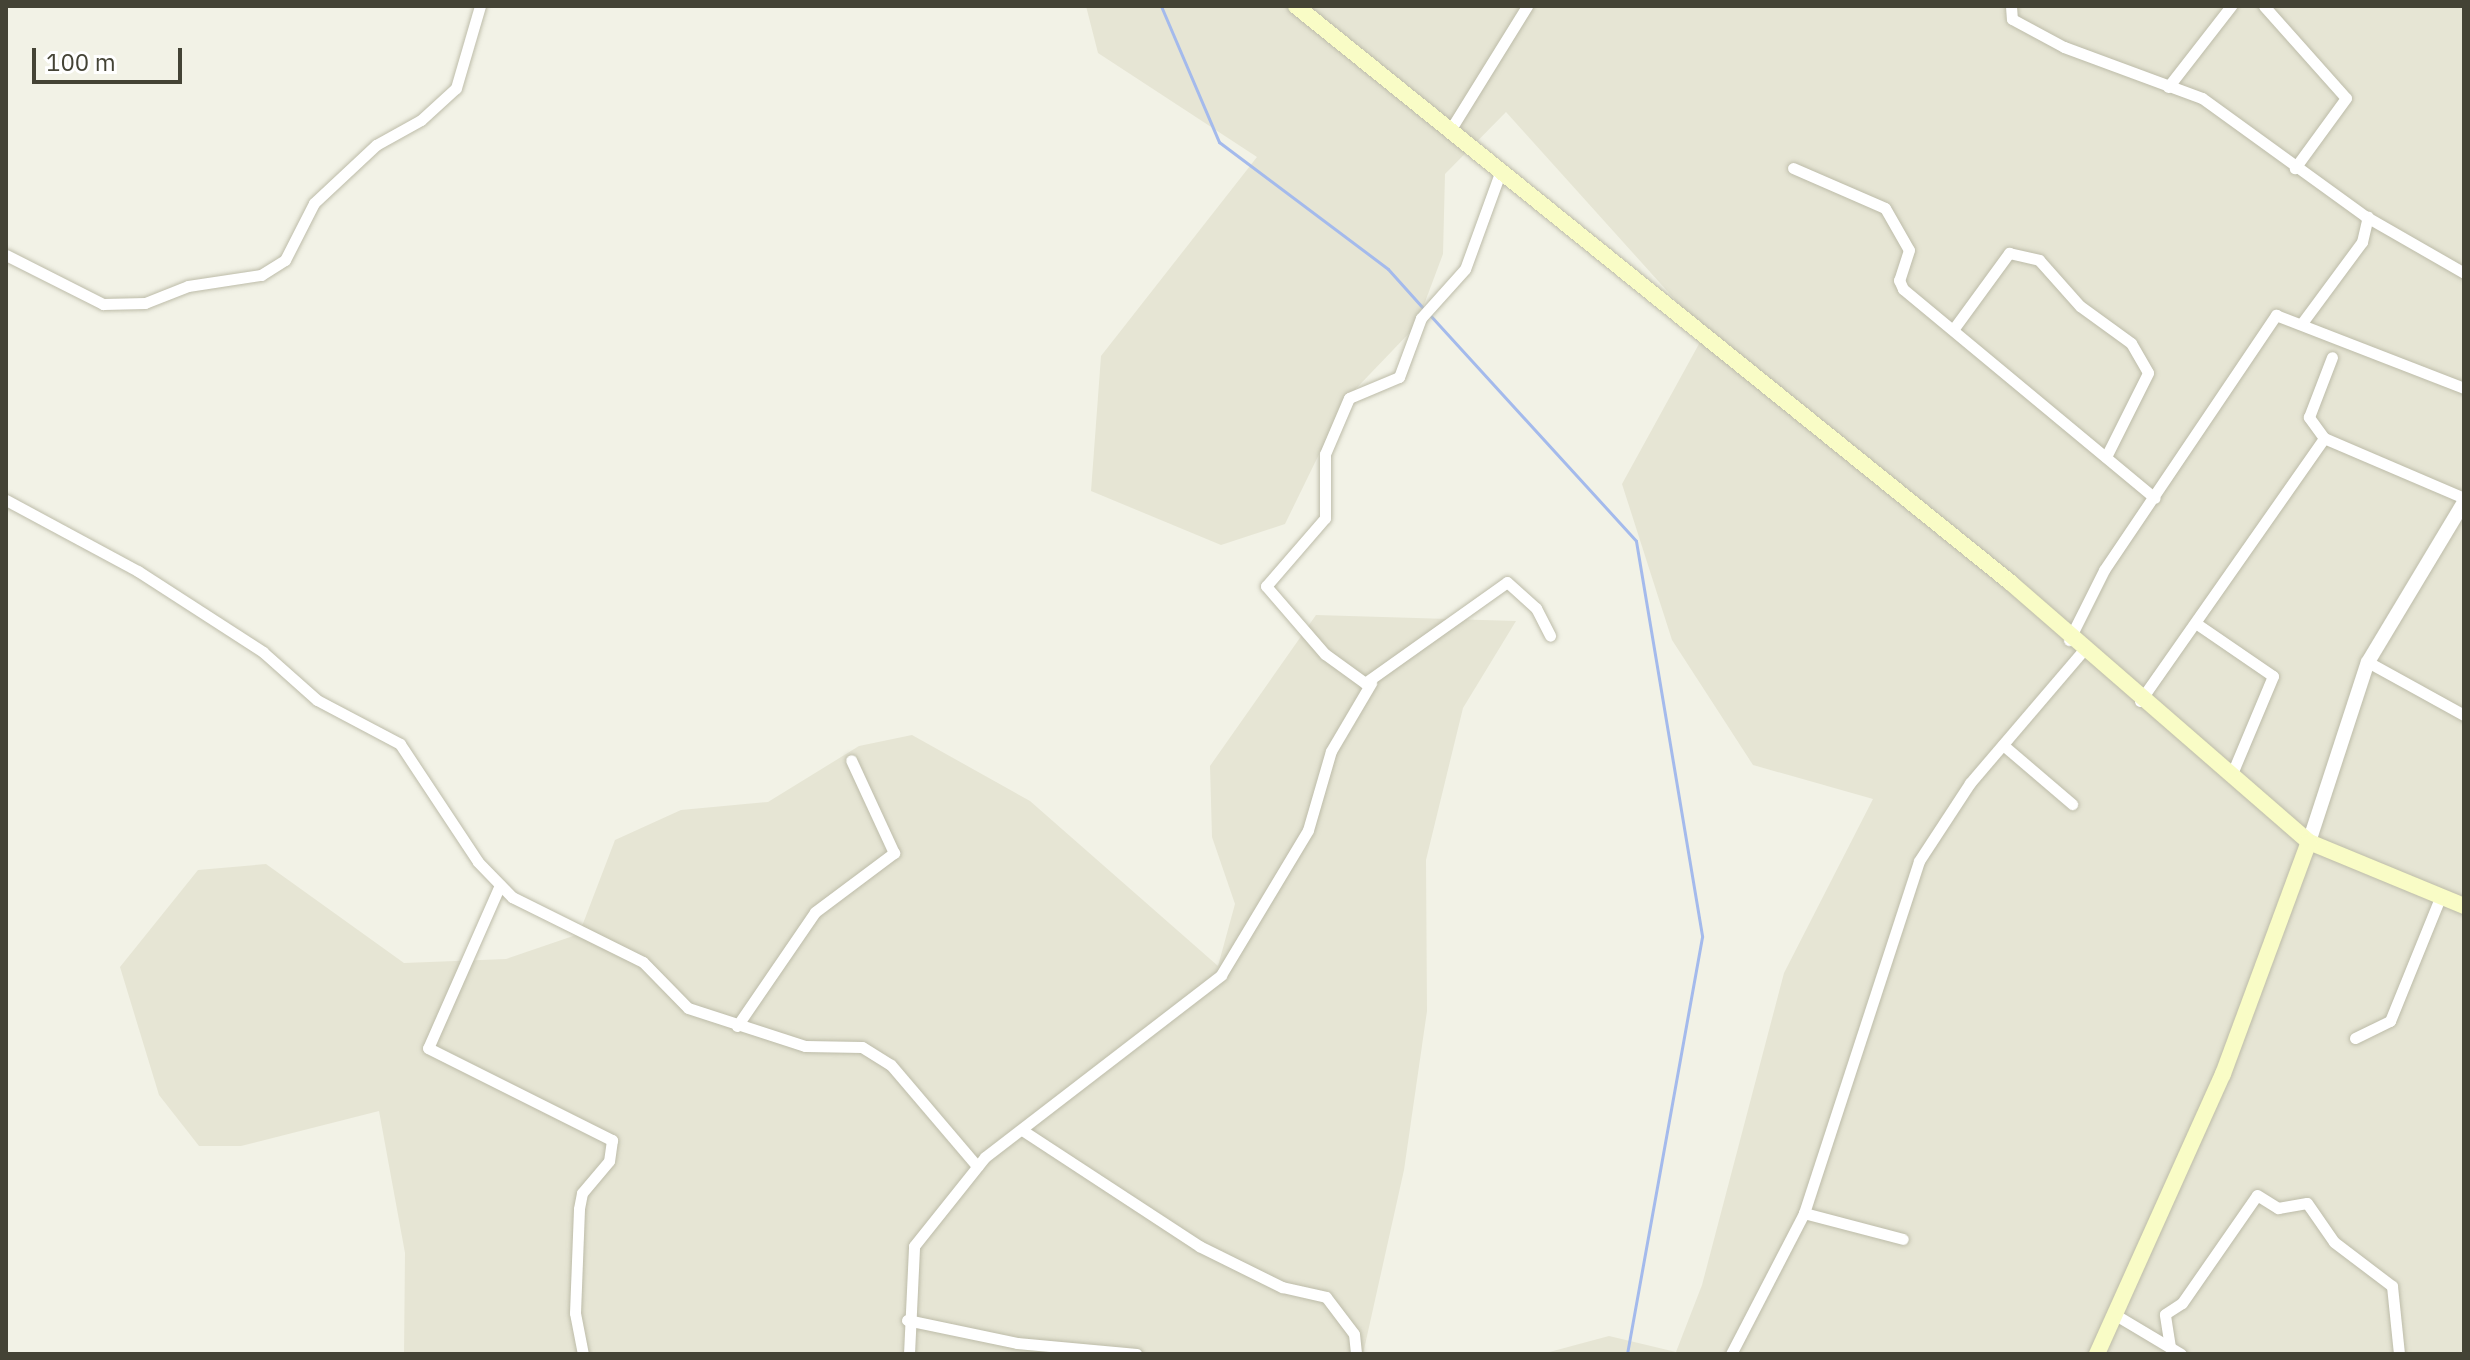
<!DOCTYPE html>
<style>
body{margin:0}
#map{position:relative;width:2470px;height:1360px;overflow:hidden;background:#f2f2e6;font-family:"IBM Plex Sans",sans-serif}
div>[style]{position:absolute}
.residential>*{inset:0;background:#e6e5d4}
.stream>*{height:3px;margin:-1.5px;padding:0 1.5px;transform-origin:1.5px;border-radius:1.5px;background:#a4baec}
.roads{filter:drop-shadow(0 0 2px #bdbca9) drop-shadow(0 0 2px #bdbca9)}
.minor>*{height:11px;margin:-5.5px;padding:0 5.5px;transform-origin:5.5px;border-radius:5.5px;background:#fff}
.tertiary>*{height:14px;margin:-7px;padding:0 7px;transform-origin:7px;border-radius:7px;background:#fff}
.secondary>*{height:16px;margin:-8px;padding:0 8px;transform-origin:8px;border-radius:8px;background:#f9fcc6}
span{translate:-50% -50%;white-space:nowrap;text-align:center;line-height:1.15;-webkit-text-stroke:8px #fff;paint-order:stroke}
.frame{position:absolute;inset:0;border:8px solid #444335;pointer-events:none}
.scale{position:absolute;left:32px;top:48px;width:150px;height:36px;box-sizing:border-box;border:4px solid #444335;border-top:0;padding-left:10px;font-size:24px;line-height:28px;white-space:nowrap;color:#444335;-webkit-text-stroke:6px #fff;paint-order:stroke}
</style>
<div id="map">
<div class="residential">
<div style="clip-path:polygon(1086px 6px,2464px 6px,2464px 1354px,1542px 1354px,1609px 1336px,1676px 1352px,1702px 1285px,1784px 973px,1873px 799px,1753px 765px,1672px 640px,1622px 484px,1705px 333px,1506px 112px,1445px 174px,1443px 254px,1416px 326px,1346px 399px,1285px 524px,1221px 545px,1091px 491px,1101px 356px,1257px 157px,1098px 53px)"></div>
<div style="clip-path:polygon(1316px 615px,1516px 621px,1463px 708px,1426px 860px,1427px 1011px,1404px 1170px,1363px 1354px,404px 1354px,405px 1253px,379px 1111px,241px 1146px,199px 1146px,159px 1095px,120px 967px,198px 870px,266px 864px,404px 963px,506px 959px,579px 934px,615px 840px,681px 810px,768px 802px,859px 746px,912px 735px,1030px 801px,1218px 966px,1235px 904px,1212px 837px,1210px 766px)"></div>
</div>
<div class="stream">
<div style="left:1161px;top:6px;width:148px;rotate:66.9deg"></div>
<div style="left:1219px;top:142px;width:211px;rotate:36.9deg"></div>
<div style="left:1388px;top:269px;width:54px;rotate:48deg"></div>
<div style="left:1429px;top:314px;width:307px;rotate:47.6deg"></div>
<div style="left:1636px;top:541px;width:401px;rotate:80.5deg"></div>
<div style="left:1702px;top:937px;width:424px;rotate:100.2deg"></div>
</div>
<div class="roads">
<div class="minor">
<div style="left:2011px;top:6px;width:13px;rotate:86deg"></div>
<div style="left:2012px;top:19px;width:59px;rotate:28.3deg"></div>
<div style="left:2064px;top:47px;width:147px;rotate:20.3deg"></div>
<div style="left:2202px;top:98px;width:201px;rotate:35.9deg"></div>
<div style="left:2365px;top:216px;width:114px;rotate:29.9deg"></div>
<div style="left:2264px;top:6px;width:123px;rotate:48.3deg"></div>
<div style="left:2346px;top:98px;width:87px;rotate:126.1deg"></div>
<div style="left:2168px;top:87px;width:103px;rotate:-52.1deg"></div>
<div style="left:1449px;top:132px;width:148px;rotate:-58.2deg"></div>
<div style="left:1793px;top:168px;width:100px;rotate:23.5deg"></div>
<div style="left:1885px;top:208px;width:48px;rotate:60.3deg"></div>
<div style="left:1909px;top:250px;width:32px;rotate:108deg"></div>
<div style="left:1899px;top:280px;width:10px;rotate:66deg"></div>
<div style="left:1903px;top:289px;width:327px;rotate:39.7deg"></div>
<div style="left:1500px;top:173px;width:102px;rotate:110deg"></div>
<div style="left:1465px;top:269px;width:66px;rotate:131.9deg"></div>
<div style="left:1421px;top:318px;width:63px;rotate:110.4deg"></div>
<div style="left:1399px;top:377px;width:54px;rotate:157.2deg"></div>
<div style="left:1349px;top:398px;width:61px;rotate:113.2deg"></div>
<div style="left:1325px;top:454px;width:64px;rotate:90deg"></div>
<div style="left:1325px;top:518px;width:90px;rotate:130.9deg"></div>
<div style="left:1266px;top:586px;width:90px;rotate:49.1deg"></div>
<div style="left:1325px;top:654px;width:49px;rotate:35.9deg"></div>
<div style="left:1365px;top:683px;width:174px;rotate:-35.4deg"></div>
<div style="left:1507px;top:582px;width:39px;rotate:42deg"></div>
<div style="left:1536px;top:608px;width:31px;rotate:63deg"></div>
<div style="left:6px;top:255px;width:109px;rotate:26.8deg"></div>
<div style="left:103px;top:304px;width:42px;rotate:-1.4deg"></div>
<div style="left:145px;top:303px;width:46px;rotate:-21.6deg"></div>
<div style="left:188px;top:286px;width:74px;rotate:-8.6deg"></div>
<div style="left:261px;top:275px;width:28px;rotate:-32deg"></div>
<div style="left:285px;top:260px;width:64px;rotate:-63deg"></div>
<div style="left:314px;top:203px;width:85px;rotate:-43.1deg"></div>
<div style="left:376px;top:145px;width:51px;rotate:-29.1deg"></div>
<div style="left:421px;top:120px;width:47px;rotate:-42.4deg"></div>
<div style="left:456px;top:88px;width:85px;rotate:-73.7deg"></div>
<div style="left:2302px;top:323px;width:101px;rotate:-53.5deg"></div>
<div style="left:2362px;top:242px;width:26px;rotate:-77deg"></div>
<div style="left:1955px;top:327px;width:92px;rotate:-53.9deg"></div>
<div style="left:2009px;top:253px;width:31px;rotate:13deg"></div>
<div style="left:2039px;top:260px;width:62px;rotate:48.3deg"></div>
<div style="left:2080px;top:306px;width:63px;rotate:36deg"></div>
<div style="left:2131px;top:343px;width:34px;rotate:60deg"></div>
<div style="left:2148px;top:373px;width:94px;rotate:116.6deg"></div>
<div style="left:2324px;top:438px;width:26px;rotate:-126deg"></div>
<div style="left:2309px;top:417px;width:64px;rotate:-69deg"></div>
<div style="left:6px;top:500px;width:150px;rotate:28.3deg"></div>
<div style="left:138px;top:571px;width:149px;rotate:32.9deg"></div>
<div style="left:263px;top:652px;width:72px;rotate:41.6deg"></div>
<div style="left:317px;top:700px;width:94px;rotate:27.9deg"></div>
<div style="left:400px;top:744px;width:141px;rotate:56.5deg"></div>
<div style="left:478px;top:862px;width:49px;rotate:45.8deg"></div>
<div style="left:512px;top:897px;width:146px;rotate:26.4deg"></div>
<div style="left:643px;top:962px;width:64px;rotate:45.6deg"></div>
<div style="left:688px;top:1008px;width:123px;rotate:18deg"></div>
<div style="left:805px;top:1046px;width:57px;rotate:1deg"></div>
<div style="left:862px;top:1047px;width:34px;rotate:32deg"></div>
<div style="left:891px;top:1065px;width:133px;rotate:49.6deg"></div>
<div style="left:2197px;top:624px;width:92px;rotate:34.4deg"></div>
<div style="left:2273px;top:676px;width:108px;rotate:112.8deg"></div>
<div style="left:2069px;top:640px;width:78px;rotate:-63.4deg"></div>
<div style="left:2104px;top:570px;width:308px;rotate:-56deg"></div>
<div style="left:2276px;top:315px;width:202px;rotate:21.2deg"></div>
<div style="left:2368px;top:662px;width:110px;rotate:28.9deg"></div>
<div style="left:2140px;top:701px;width:321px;rotate:-55deg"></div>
<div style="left:2324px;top:438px;width:152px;rotate:23.2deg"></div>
<div style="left:2003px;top:745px;width:91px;rotate:40.5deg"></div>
<div style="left:500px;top:885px;width:178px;rotate:113.8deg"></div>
<div style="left:428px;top:1048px;width:206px;rotate:26.6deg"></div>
<div style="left:612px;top:1140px;width:21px;rotate:98deg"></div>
<div style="left:609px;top:1161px;width:42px;rotate:130.2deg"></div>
<div style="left:582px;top:1193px;width:16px;rotate:101deg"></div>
<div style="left:579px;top:1209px;width:104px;rotate:92.2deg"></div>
<div style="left:575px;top:1313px;width:42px;rotate:79deg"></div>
<div style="left:737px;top:1026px;width:138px;rotate:-55.6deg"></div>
<div style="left:815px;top:912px;width:99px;rotate:-36.8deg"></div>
<div style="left:894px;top:853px;width:102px;rotate:-114.8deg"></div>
<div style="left:2355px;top:1038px;width:39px;rotate:-26deg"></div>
<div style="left:2390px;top:1021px;width:133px;rotate:-67.9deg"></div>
<div style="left:1022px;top:1130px;width:212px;rotate:33.2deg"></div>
<div style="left:1199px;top:1246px;width:93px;rotate:26.3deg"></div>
<div style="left:1282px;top:1287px;width:45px;rotate:12.8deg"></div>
<div style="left:1326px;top:1297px;width:46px;rotate:52.9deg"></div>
<div style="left:1354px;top:1334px;width:20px;rotate:84deg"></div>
<div style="left:1804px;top:1213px;width:102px;rotate:14.7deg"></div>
<div style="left:2114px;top:1314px;width:78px;rotate:30.8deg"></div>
<div style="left:907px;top:1320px;width:112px;rotate:11.8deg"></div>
<div style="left:1017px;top:1343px;width:120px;rotate:5.3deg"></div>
<div style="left:2170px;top:1347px;width:33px;rotate:-99deg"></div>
<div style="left:2165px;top:1314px;width:20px;rotate:-33deg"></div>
<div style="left:2182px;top:1303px;width:131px;rotate:-55.2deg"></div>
<div style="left:2257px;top:1195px;width:25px;rotate:32deg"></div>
<div style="left:2278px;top:1208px;width:29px;rotate:-10deg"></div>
<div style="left:2307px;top:1203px;width:47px;rotate:55.3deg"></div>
<div style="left:2334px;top:1242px;width:73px;rotate:37.2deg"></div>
<div style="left:2392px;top:1286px;width:68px;rotate:84.1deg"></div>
<div style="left:909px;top:1354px;width:108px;rotate:-87.3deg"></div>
<div style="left:914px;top:1246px;width:114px;rotate:-51.4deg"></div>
<div style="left:985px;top:1157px;width:298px;rotate:-37.6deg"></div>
<div style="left:1221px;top:975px;width:169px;rotate:-59deg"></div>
<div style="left:1308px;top:830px;width:82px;rotate:-73.8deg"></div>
<div style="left:1331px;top:751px;width:79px;rotate:-59.5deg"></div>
<div style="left:1731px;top:1354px;width:159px;rotate:-62.6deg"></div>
<div style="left:1804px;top:1213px;width:370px;rotate:-71.9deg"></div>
<div style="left:1919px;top:861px;width:93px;rotate:-56.8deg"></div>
<div style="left:1970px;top:783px;width:172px;rotate:-49.5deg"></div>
</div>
<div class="tertiary">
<div style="left:2309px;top:842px;width:189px;rotate:-71.9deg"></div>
<div style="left:2368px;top:662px;width:187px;rotate:-59deg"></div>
</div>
<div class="secondary">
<div style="left:1296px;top:6px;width:919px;rotate:38.9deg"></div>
<div style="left:2011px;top:583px;width:395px;rotate:41deg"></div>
<div style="left:2309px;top:842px;width:168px;rotate:22.4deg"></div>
<div style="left:2097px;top:1354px;width:307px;rotate:-65.8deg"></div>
<div style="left:2223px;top:1074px;width:247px;rotate:-69.7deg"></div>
</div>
</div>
<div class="frame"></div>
<div class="scale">100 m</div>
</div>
